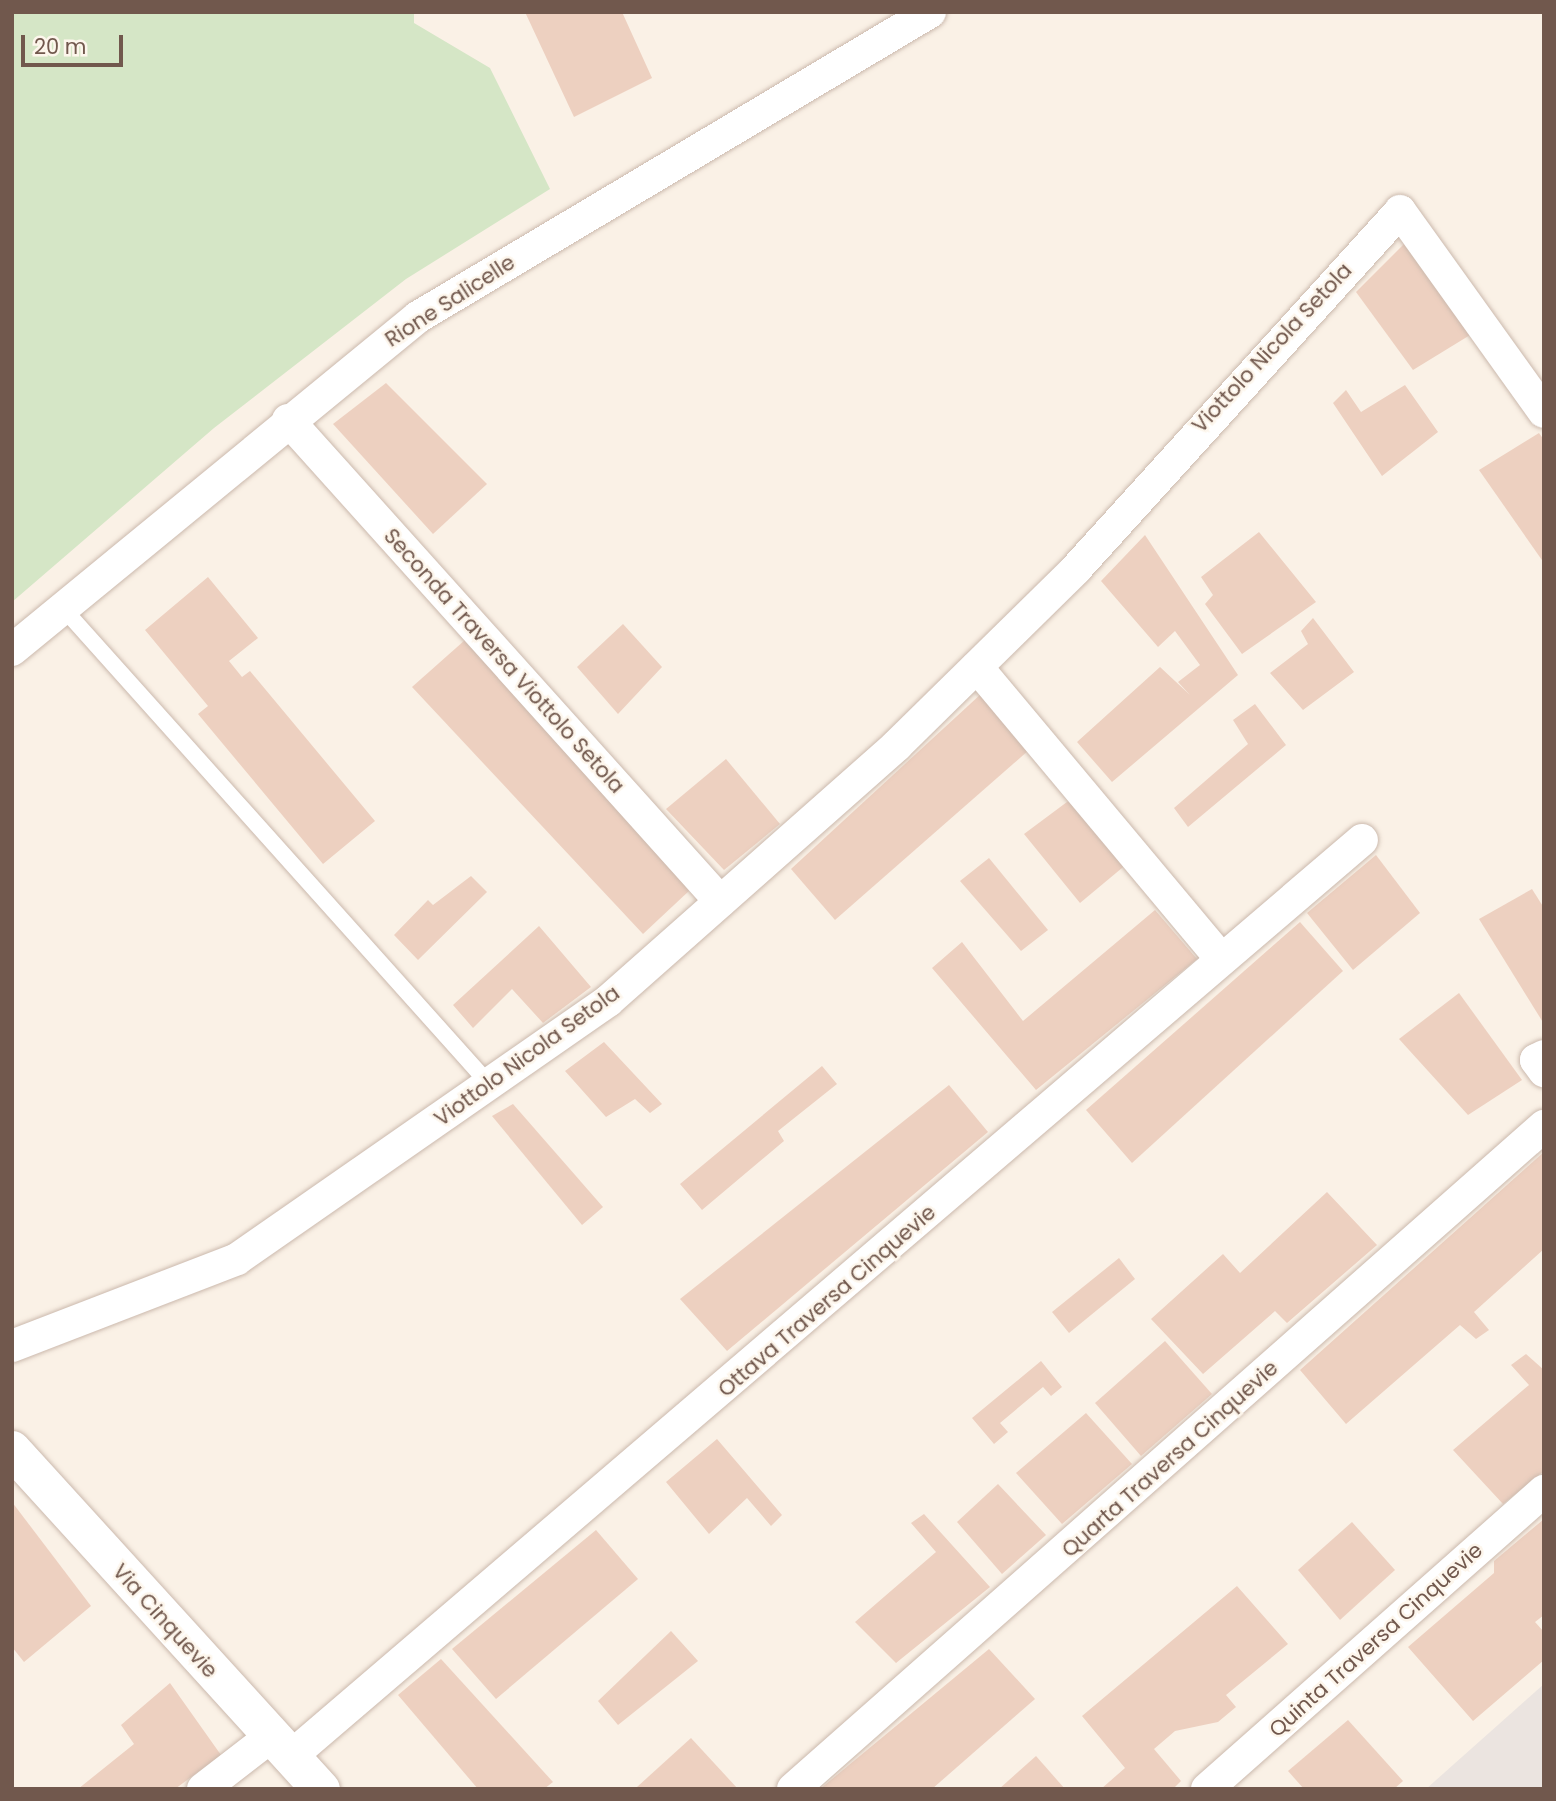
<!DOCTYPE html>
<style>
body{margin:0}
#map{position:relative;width:1556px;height:1801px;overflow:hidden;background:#faf1e6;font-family:Poppins,sans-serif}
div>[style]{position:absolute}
.industrial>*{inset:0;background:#ebe4e0}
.green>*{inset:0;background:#d5e6c6}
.building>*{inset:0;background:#edd0c0}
.roads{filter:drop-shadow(0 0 2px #cbb9ad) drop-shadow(0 0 2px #cbb9ad)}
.service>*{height:16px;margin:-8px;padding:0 8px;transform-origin:8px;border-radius:8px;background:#fff}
.minor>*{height:32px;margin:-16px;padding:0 16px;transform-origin:16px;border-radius:16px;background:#fff}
.tertiary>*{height:38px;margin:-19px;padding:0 19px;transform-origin:19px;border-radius:19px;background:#fff}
span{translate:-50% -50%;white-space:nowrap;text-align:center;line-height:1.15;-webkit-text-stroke:5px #fdf6ec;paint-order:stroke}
.street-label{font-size:21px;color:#71584d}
.frame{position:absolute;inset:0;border:14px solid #71584d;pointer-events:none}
.scale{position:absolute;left:21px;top:35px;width:102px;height:32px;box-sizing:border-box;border:4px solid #71584d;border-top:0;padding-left:9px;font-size:21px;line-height:24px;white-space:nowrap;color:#71584d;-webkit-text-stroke:5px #fdf6ec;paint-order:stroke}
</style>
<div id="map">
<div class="industrial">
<div style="clip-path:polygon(1544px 1684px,1544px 1789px,1426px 1789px)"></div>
</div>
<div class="green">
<div style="clip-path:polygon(12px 12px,414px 12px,414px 23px,490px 68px,550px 189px,406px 279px,214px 428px,12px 602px)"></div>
</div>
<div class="building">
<div style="clip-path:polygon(525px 12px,622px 12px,652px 78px,574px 117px)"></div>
<div style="clip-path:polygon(1408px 240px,1475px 332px,1413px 370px,1356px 292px)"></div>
<div style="clip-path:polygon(386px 383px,487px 484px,433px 534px,333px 424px)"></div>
<div style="clip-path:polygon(1405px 385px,1438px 432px,1382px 476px,1333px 403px,1346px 390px,1361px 412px)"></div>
<div style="clip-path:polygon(1539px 433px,1544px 440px,1544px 563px,1479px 470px)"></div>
<div style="clip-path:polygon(1259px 532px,1316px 602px,1242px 654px,1205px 604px,1213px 595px,1201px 577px)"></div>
<div style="clip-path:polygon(1145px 535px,1238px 675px,1112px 782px,1077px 742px,1160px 667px,1190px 695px,1178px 682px,1200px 665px,1175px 631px,1158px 647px,1101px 581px)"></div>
<div style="clip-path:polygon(208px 577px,258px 638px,229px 661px,242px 677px,250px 671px,375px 821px,323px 864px,198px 714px,208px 706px,145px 630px)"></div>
<div style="clip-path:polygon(1313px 618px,1354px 672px,1303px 710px,1270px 673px,1308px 644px,1301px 631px)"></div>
<div style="clip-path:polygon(623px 624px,662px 667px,618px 714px,577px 667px)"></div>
<div style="clip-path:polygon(465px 640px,690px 890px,643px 934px,412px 687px)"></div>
<div style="clip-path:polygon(982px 693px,1029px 750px,835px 920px,791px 869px)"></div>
<div style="clip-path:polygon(1255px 704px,1286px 745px,1188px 827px,1174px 808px,1248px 744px,1233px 720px)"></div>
<div style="clip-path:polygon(726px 759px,780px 824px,724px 870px,666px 809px)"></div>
<div style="clip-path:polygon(1071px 799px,1128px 863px,1080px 903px,1024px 834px)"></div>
<div style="clip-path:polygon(1376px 855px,1420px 913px,1353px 970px,1307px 913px)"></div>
<div style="clip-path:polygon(989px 858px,1048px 930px,1021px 951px,960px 881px)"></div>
<div style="clip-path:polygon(471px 876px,487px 892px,418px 960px,394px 935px,428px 900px,433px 905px)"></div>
<div style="clip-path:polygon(1532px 889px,1544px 908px,1544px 1024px,1479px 919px)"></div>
<div style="clip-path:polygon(1155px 910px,1197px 959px,1036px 1090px,932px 968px,962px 942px,1023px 1021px)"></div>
<div style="clip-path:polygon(1300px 922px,1343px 971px,1132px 1163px,1086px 1110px)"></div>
<div style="clip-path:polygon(539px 926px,591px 987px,543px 1023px,512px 989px,473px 1028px,453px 1005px)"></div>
<div style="clip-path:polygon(1459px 993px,1522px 1080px,1468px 1115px,1399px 1039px)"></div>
<div style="clip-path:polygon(604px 1042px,662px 1104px,650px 1113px,635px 1099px,606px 1117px,565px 1071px)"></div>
<div style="clip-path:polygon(822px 1066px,837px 1084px,778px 1131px,784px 1141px,702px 1210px,680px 1184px)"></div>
<div style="clip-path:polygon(949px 1085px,988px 1132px,727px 1351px,680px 1299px)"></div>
<div style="clip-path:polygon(513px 1104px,603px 1207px,582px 1225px,492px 1116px)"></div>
<div style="clip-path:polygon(1544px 1152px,1544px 1249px,1474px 1312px,1489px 1330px,1476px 1339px,1460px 1325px,1346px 1424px,1300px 1370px)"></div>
<div style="clip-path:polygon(1327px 1192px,1377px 1245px,1287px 1323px,1275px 1311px,1203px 1374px,1151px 1319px,1223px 1254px,1240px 1273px)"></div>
<div style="clip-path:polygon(1119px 1258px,1135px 1279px,1069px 1333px,1052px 1312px)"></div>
<div style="clip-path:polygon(1165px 1341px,1212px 1394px,1141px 1456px,1095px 1403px)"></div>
<div style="clip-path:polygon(1526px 1354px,1544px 1370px,1544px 1471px,1503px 1504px,1453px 1450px,1529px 1385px,1511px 1365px)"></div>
<div style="clip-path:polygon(1041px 1361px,1062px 1387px,1051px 1396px,1043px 1387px,1000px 1423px,1008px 1432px,994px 1444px,972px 1418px)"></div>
<div style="clip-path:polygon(1086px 1413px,1132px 1464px,1062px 1524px,1016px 1473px)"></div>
<div style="clip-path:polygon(717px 1439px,782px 1515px,771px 1526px,747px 1498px,709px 1534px,666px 1482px)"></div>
<div style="clip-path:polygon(998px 1484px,1046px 1535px,1002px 1574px,957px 1522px)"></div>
<div style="clip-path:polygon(12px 1502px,91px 1606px,24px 1662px,12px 1647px)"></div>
<div style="clip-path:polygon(924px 1514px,990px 1587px,896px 1663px,855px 1622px,936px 1552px,911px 1523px)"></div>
<div style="clip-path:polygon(1544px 1519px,1544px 1615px,1535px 1622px,1544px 1632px,1544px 1660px,1473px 1721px,1408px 1647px,1494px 1573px,1494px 1561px)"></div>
<div style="clip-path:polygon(1352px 1522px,1395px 1570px,1340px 1620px,1298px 1570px)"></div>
<div style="clip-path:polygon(596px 1530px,638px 1579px,496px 1699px,452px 1649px)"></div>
<div style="clip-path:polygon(1237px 1586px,1288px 1644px,1226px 1695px,1236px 1707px,1218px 1722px,1175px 1731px,1154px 1749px,1181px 1781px,1173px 1789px,1101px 1789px,1125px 1768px,1082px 1716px)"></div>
<div style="clip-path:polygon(671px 1631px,698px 1661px,618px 1725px,598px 1701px)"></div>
<div style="clip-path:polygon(989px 1649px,1035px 1699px,932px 1789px,820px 1789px)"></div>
<div style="clip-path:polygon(441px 1659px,553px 1782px,544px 1789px,478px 1789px,398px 1695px)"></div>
<div style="clip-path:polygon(170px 1683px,221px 1755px,175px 1789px,78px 1789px,134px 1744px,121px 1725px)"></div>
<div style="clip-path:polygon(1348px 1720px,1403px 1781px,1394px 1789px,1304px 1789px,1288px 1771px)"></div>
<div style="clip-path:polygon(691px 1738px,738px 1789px,639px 1789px,637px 1787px)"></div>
<div style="clip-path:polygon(1036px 1756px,1065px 1789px,999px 1789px)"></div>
</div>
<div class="roads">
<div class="service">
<div style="left:62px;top:607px;width:642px;rotate:48.16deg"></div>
</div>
<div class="minor">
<div style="left:288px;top:420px;width:647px;rotate:48.07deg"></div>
<div style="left:12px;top:650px;width:525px;rotate:-39.36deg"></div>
<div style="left:418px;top:317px;width:596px;rotate:-30.78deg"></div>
<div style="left:977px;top:667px;width:381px;rotate:50.1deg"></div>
<div style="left:1544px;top:1056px;width:9px;rotate:153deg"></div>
<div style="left:1536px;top:1060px;width:14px;rotate:54deg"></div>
<div style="left:12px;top:1346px;width:241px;rotate:-21.1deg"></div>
<div style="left:237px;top:1259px;width:452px;rotate:-34.8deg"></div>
<div style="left:608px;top:1001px;width:386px;rotate:-41.5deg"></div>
<div style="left:897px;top:745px;width:250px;rotate:-44.5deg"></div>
<div style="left:1075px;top:570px;width:484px;rotate:-47.8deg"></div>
<div style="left:1400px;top:211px;width:247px;rotate:54.4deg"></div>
<div style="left:289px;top:1758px;width:1412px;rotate:-40.55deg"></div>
<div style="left:203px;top:1789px;width:83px;rotate:-37.7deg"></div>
<div style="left:793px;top:1789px;width:1002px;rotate:-41.44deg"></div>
<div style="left:1207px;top:1789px;width:450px;rotate:-41.5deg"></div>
</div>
<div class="tertiary">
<div style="left:12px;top:1450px;width:459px;rotate:47.7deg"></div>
</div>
</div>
<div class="street-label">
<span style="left:450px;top:301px;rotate:-33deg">Rione Salicelle</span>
<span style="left:1272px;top:348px;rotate:-47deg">Viottolo Nicola Setola</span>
<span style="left:504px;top:661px;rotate:48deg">Seconda Traversa Viottolo Setola</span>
<span style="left:527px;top:1056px;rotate:-36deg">Viottolo Nicola Setola</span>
<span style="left:827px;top:1301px;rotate:-41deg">Ottava Traversa Cinquevie</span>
<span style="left:1170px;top:1459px;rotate:-42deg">Quarta Traversa Cinquevie</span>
<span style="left:165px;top:1621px;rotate:48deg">Via Cinquevie</span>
<span style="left:1376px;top:1640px;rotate:-42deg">Quinta Traversa Cinquevie</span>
</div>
<div class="frame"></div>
<div class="scale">20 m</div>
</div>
